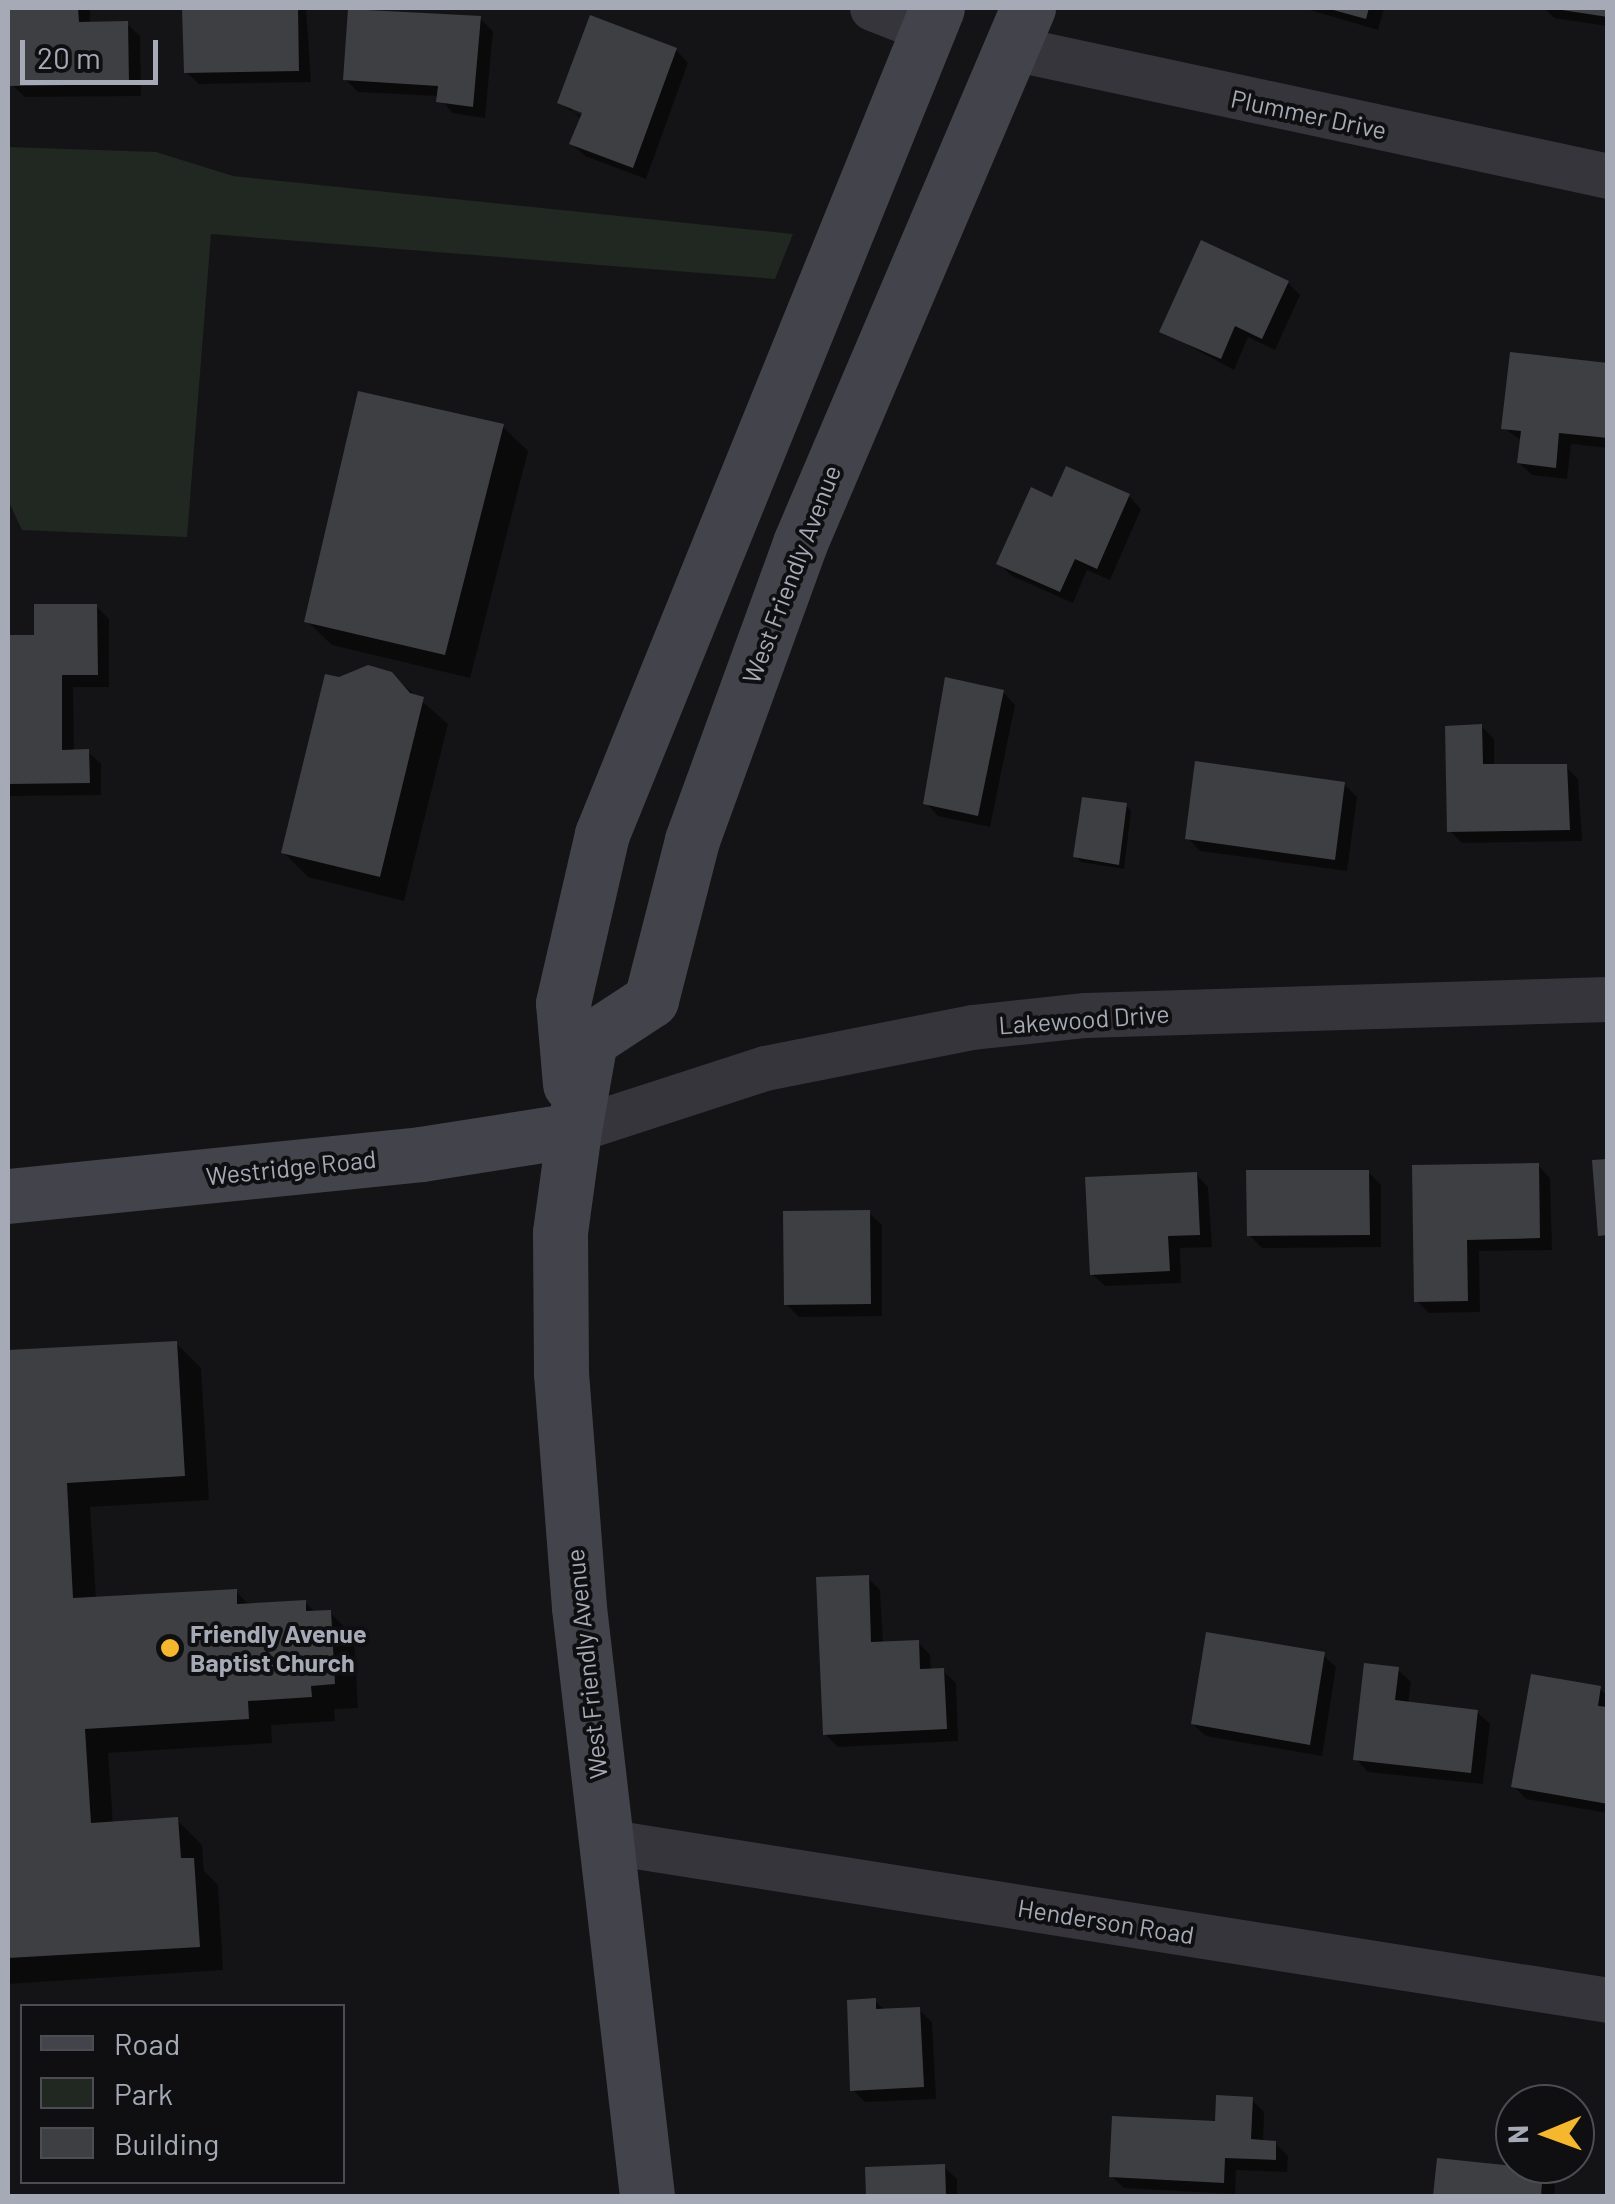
<!DOCTYPE html>
<style>
body{margin:0}
#map{position:relative;width:1615px;height:2204px;overflow:hidden;background:#141416;font-family:Barlow,sans-serif}
div>[style]{position:absolute}
.green>*{inset:0;background:#202821}
.shadow>*{inset:0;background:#0007}
.building>*{inset:0;background:#3e3f43}
.minor>*{height:45px;margin:-22.5px;padding:0 22.5px;transform-origin:22.5px;border-radius:22.5px;background:#35353b}
.secondary>*{height:55px;margin:-27.5px;padding:0 27.5px;transform-origin:27.5px;border-radius:27.5px;background:#43444b}
.dots>*{width:28px;height:28px;translate:-50% -50%;box-sizing:border-box;border:5px solid #0f0f11;border-radius:50%}
span{translate:-50% -50%;white-space:nowrap;text-align:center;line-height:1.15;-webkit-text-stroke:8px #0f0f11;paint-order:stroke}
.street-label{font-size:25px;color:#a5aab6}
.poi-label{font-size:25px;color:#a5aab6;font-weight:700}
.left{translate:0 -50%;text-align:left}
.frame{position:absolute;inset:0;border:10px solid #a5aab6;pointer-events:none}
.legend{position:absolute;left:20px;top:2004px;width:325px;height:180px;box-sizing:border-box;background:#0f0f11;border:2px solid #4b4d53;margin:0;padding:12px 18px;list-style:none;font-size:30px;color:#a5aab6}
.legend li{display:flex;align-items:center;gap:20px;height:50px}
.legend b{width:50px;border:2px solid #4b4d53}
.north{position:absolute;left:1495px;top:2084px;width:100px;height:100px;box-sizing:border-box;background:#0f0f11;border:2px solid #4b4d53;border-radius:50%;rotate:269deg;font-size:28px;font-weight:700;line-height:40px;text-align:center;color:#a5aab6}
.north::after{content:'';display:block;margin:auto;width:35px;height:45px;background:#f4b72d;clip-path:polygon(50% 0,100% 100%,50% 72%,0 100%)}
.scale{position:absolute;left:20px;top:40px;width:138px;height:45px;box-sizing:border-box;border:5px solid #a5aab6;border-top:0;padding-left:12px;font-size:30px;line-height:35px;white-space:nowrap;color:#a5aab6;-webkit-text-stroke:8px #0f0f11;paint-order:stroke}
</style>
<div id="map">
<div class="green">
<div style="clip-path:polygon(8px 147px,156px 152px,233px 176px,793px 234px,775px 279px,211px 234px,187px 537px,22px 530px,8px 500px)"></div>
</div>
<div class="shadow">
<div style="clip-path:polygon(11px 8px,90px 8px,90px 24px,127px 24px,140px 36px,141px 96px,25px 97px,12px 85px)"></div>
<div style="clip-path:polygon(185px 8px,306px 8px,311px 82px,199px 84px,186px 72px)"></div>
<div style="clip-path:polygon(1303px 8px,1384px 8px,1378px 30px)"></div>
<div style="clip-path:polygon(1544px 8px,1608px 8px,1608px 26px,1554px 18px)"></div>
<div style="clip-path:polygon(480px 19px,493px 31px,485px 118px,452px 113px,439px 96px,358px 92px,345px 79px)"></div>
<div style="clip-path:polygon(evenodd,676px 50px,688px 63px,646px 179px,585px 156px,572px 144px,582px 119px,560px 103px,676px 50px,572px 106px,593px 120px,572px 112px,572px 106px)"></div>
<div style="clip-path:polygon(1288px 283px,1300px 295px,1275px 350px,1248px 337px,1234px 370px,1162px 331px)"></div>
<div style="clip-path:polygon(1608px 366px,1608px 448px,1571px 444px,1567px 479px,1532px 475px,1519px 463px,1522px 441px,1504px 428px)"></div>
<div style="clip-path:polygon(503px 427px,528px 451px,470px 678px,332px 645px,307px 621px)"></div>
<div style="clip-path:polygon(1129px 496px,1141px 509px,1110px 580px,1087px 570px,1073px 603px,1012px 576px,999px 563px,1053px 500px)"></div>
<div style="clip-path:polygon(96px 606px,109px 619px,109px 687px,73px 687px,74px 752px,88px 752px,101px 764px,101px 795px,8px 796px,8px 638px,36px 637px)"></div>
<div style="clip-path:polygon(391px 674px,448px 724px,404px 901px,308px 877px,284px 853px,339px 680px)"></div>
<div style="clip-path:polygon(1003px 692px,1015px 705px,990px 827px,938px 816px,926px 803px)"></div>
<div style="clip-path:polygon(1482px 727px,1494px 739px,1494px 766px,1566px 767px,1578px 779px,1582px 841px,1462px 843px,1450px 831px)"></div>
<div style="clip-path:polygon(1344px 784px,1357px 797px,1347px 871px,1200px 851px,1188px 838px)"></div>
<div style="clip-path:polygon(1126px 805px,1131px 811px,1124px 869px,1081px 862px,1076px 856px)"></div>
<div style="clip-path:polygon(1538px 1165px,1550px 1178px,1552px 1250px,1479px 1251px,1480px 1312px,1429px 1313px,1417px 1301px,1414px 1167px)"></div>
<div style="clip-path:polygon(1368px 1172px,1381px 1185px,1381px 1247px,1262px 1248px,1249px 1235px)"></div>
<div style="clip-path:polygon(1196px 1174px,1208px 1187px,1212px 1247px,1180px 1248px,1181px 1283px,1105px 1286px,1092px 1274px)"></div>
<div style="clip-path:polygon(869px 1213px,882px 1225px,882px 1316px,799px 1317px,786px 1304px)"></div>
<div style="clip-path:polygon(176px 1343px,201px 1368px,209px 1500px,90px 1507px,96px 1599px,236px 1591px,250px 1606px,305px 1602px,316px 1613px,330px 1612px,354px 1637px,358px 1708px,334px 1709px,335px 1721px,271px 1725px,272px 1743px,108px 1753px,113px 1824px,177px 1820px,202px 1845px,204px 1871px,218px 1885px,223px 1970px,8px 1984px,8px 1353px)"></div>
<div style="clip-path:polygon(868px 1578px,880px 1590px,883px 1644px,918px 1642px,930px 1655px,931px 1671px,943px 1671px,956px 1683px,958px 1741px,838px 1747px,825px 1734px)"></div>
<div style="clip-path:polygon(1323px 1655px,1336px 1667px,1322px 1756px,1206px 1736px,1193px 1724px)"></div>
<div style="clip-path:polygon(1398px 1670px,1411px 1682px,1408px 1704px,1477px 1712px,1490px 1724px,1483px 1784px,1368px 1772px,1356px 1759px)"></div>
<div style="clip-path:polygon(1600px 1689px,1608px 1696px,1608px 1813px,1526px 1799px,1514px 1786px)"></div>
<div style="clip-path:polygon(875px 2001px,886px 2011px,919px 2010px,932px 2022px,936px 2099px,865px 2102px,853px 2090px)"></div>
<div style="clip-path:polygon(1252px 2100px,1264px 2112px,1263px 2142px,1275px 2143px,1288px 2156px,1287px 2172px,1236px 2170px,1235px 2194px,1124px 2188px,1111px 2176px)"></div>
<div style="clip-path:polygon(1439px 2161px,1542px 2171px,1555px 2184px,1554px 2196px,1436px 2196px)"></div>
<div style="clip-path:polygon(944px 2167px,957px 2179px,957px 2196px,868px 2196px,867px 2170px)"></div>
</div>
<div class="building">
<div style="clip-path:polygon(8px 8px,78px 8px,79px 22px,128px 21px,129px 84px,10px 86px)"></div>
<div style="clip-path:polygon(182px 8px,298px 8px,299px 71px,184px 73px)"></div>
<div style="clip-path:polygon(1326px 8px,1369px 8px,1366px 19px)"></div>
<div style="clip-path:polygon(1608px 8px,1608px 17px,1562px 10px,1563px 8px)"></div>
<div style="clip-path:polygon(348px 9px,481px 16px,473px 107px,436px 102px,438px 86px,343px 80px)"></div>
<div style="clip-path:polygon(590px 15px,677px 48px,633px 168px,569px 144px,582px 113px,557px 103px)"></div>
<div style="clip-path:polygon(1201px 240px,1289px 281px,1262px 339px,1235px 326px,1221px 359px,1159px 332px)"></div>
<div style="clip-path:polygon(1510px 352px,1608px 363px,1608px 438px,1559px 433px,1556px 468px,1517px 463px,1521px 431px,1501px 429px)"></div>
<div style="clip-path:polygon(358px 391px,504px 424px,445px 655px,304px 622px)"></div>
<div style="clip-path:polygon(1066px 466px,1130px 494px,1097px 569px,1075px 559px,1060px 592px,996px 564px,1031px 487px,1052px 497px)"></div>
<div style="clip-path:polygon(34px 604px,97px 604px,98px 675px,62px 675px,62px 750px,89px 749px,90px 783px,8px 784px,8px 635px,34px 635px)"></div>
<div style="clip-path:polygon(368px 665px,392px 672px,410px 693px,424px 697px,380px 877px,281px 853px,325px 674px,339px 677px)"></div>
<div style="clip-path:polygon(945px 677px,1004px 690px,978px 816px,923px 804px)"></div>
<div style="clip-path:polygon(1482px 724px,1483px 764px,1567px 764px,1570px 830px,1447px 832px,1445px 726px)"></div>
<div style="clip-path:polygon(1195px 761px,1345px 782px,1335px 860px,1185px 839px)"></div>
<div style="clip-path:polygon(1082px 797px,1127px 803px,1119px 865px,1073px 857px)"></div>
<div style="clip-path:polygon(1608px 1159px,1608px 1235px,1598px 1236px,1592px 1160px)"></div>
<div style="clip-path:polygon(1539px 1163px,1540px 1238px,1467px 1240px,1468px 1301px,1414px 1302px,1412px 1165px)"></div>
<div style="clip-path:polygon(1246px 1170px,1369px 1170px,1370px 1235px,1247px 1236px)"></div>
<div style="clip-path:polygon(1197px 1172px,1200px 1235px,1168px 1236px,1170px 1271px,1090px 1275px,1085px 1177px)"></div>
<div style="clip-path:polygon(870px 1210px,871px 1304px,784px 1305px,783px 1211px)"></div>
<div style="clip-path:polygon(177px 1341px,185px 1476px,67px 1483px,73px 1598px,237px 1589px,237px 1604px,306px 1600px,306px 1611px,331px 1610px,335px 1684px,311px 1686px,312px 1697px,248px 1701px,249px 1719px,85px 1729px,91px 1823px,178px 1817px,181px 1858px,194px 1858px,200px 1947px,8px 1958px,8px 1350px)"></div>
<div style="clip-path:polygon(869px 1575px,871px 1642px,919px 1640px,920px 1669px,944px 1668px,947px 1729px,823px 1735px,816px 1577px)"></div>
<div style="clip-path:polygon(1206px 1632px,1325px 1652px,1310px 1745px,1191px 1724px)"></div>
<div style="clip-path:polygon(1364px 1663px,1399px 1667px,1395px 1700px,1478px 1710px,1471px 1773px,1353px 1760px)"></div>
<div style="clip-path:polygon(1531px 1674px,1601px 1686px,1598px 1706px,1608px 1707px,1608px 1804px,1511px 1787px)"></div>
<div style="clip-path:polygon(876px 1998px,876px 2009px,920px 2007px,924px 2087px,850px 2091px,847px 2000px)"></div>
<div style="clip-path:polygon(1216px 2095px,1253px 2097px,1251px 2139px,1276px 2141px,1276px 2160px,1225px 2158px,1224px 2183px,1109px 2177px,1112px 2116px,1215px 2121px)"></div>
<div style="clip-path:polygon(1437px 2158px,1543px 2169px,1541px 2196px,1433px 2196px)"></div>
<div style="clip-path:polygon(945px 2164px,946px 2196px,866px 2196px,865px 2167px)"></div>
</div>
<div class="minor">
<div style="left:872px;top:8px;width:60px;rotate:21.4deg"></div>
<div style="left:1012px;top:48px;width:610px;rotate:12.12deg"></div>
<div style="left:574px;top:1130px;width:201px;rotate:-18deg"></div>
<div style="left:765px;top:1068px;width:211px;rotate:-11.2deg"></div>
<div style="left:972px;top:1027px;width:114px;rotate:-6.1deg"></div>
<div style="left:1085px;top:1015px;width:523px;rotate:-1.75deg"></div>
<div style="left:604px;top:1841px;width:1017px;rotate:9deg"></div>
</div>
<div class="secondary">
<div style="left:570px;top:1084px;width:81px;rotate:-94.9deg"></div>
<div style="left:563px;top:1003px;width:173px;rotate:-77deg"></div>
<div style="left:602px;top:834px;width:891px;rotate:-67.92deg"></div>
<div style="left:8px;top:1196px;width:415px;rotate:-5.8deg"></div>
<div style="left:421px;top:1154px;width:155px;rotate:-8.9deg"></div>
<div style="left:647px;top:2196px;width:593px;rotate:-96.59deg"></div>
<div style="left:579px;top:1607px;width:235px;rotate:-94.4deg"></div>
<div style="left:561px;top:1373px;width:141px;rotate:-90.4deg"></div>
<div style="left:560px;top:1232px;width:103px;rotate:-82.2deg"></div>
<div style="left:574px;top:1130px;width:91px;rotate:-79.9deg"></div>
<div style="left:590px;top:1040px;width:73px;rotate:-33.3deg"></div>
<div style="left:651px;top:1000px;width:165px;rotate:-75.6deg"></div>
<div style="left:692px;top:840px;width:316px;rotate:-70deg"></div>
<div style="left:800px;top:543px;width:582px;rotate:-66.92deg"></div>
</div>
<div class="dots">
<div style="left:170px;top:1648px;background:#f4b72d"></div>
</div>
<div class="street-label">
<span style="left:1309px;top:114px;rotate:12deg">Plummer Drive</span>
<span style="left:791px;top:574px;rotate:-69deg">West Friendly Avenue</span>
<span style="left:1084px;top:1019px;rotate:-4deg">Lakewood Drive</span>
<span style="left:291px;top:1167px;rotate:-6deg">Westridge Road</span>
<span style="left:586px;top:1664px;rotate:-96deg">West Friendly Avenue</span>
<span style="left:1106px;top:1921px;rotate:9deg">Henderson Road</span>
</div>
<div class="poi-label">
<span class="left" style="left:190px;top:1648px">Friendly Avenue<br>Baptist Church</span>
</div>
<div class="frame"></div>
<ul class="legend">
<li><b style="height:12px;background:#43444b"></b>Road</li>
<li><b style="height:28px;background:#202821"></b>Park</li>
<li><b style="height:28px;background:#3e3f43"></b>Building</li>
</ul>
<div class="north">N</div>
<div class="scale">20 m</div>
</div>
